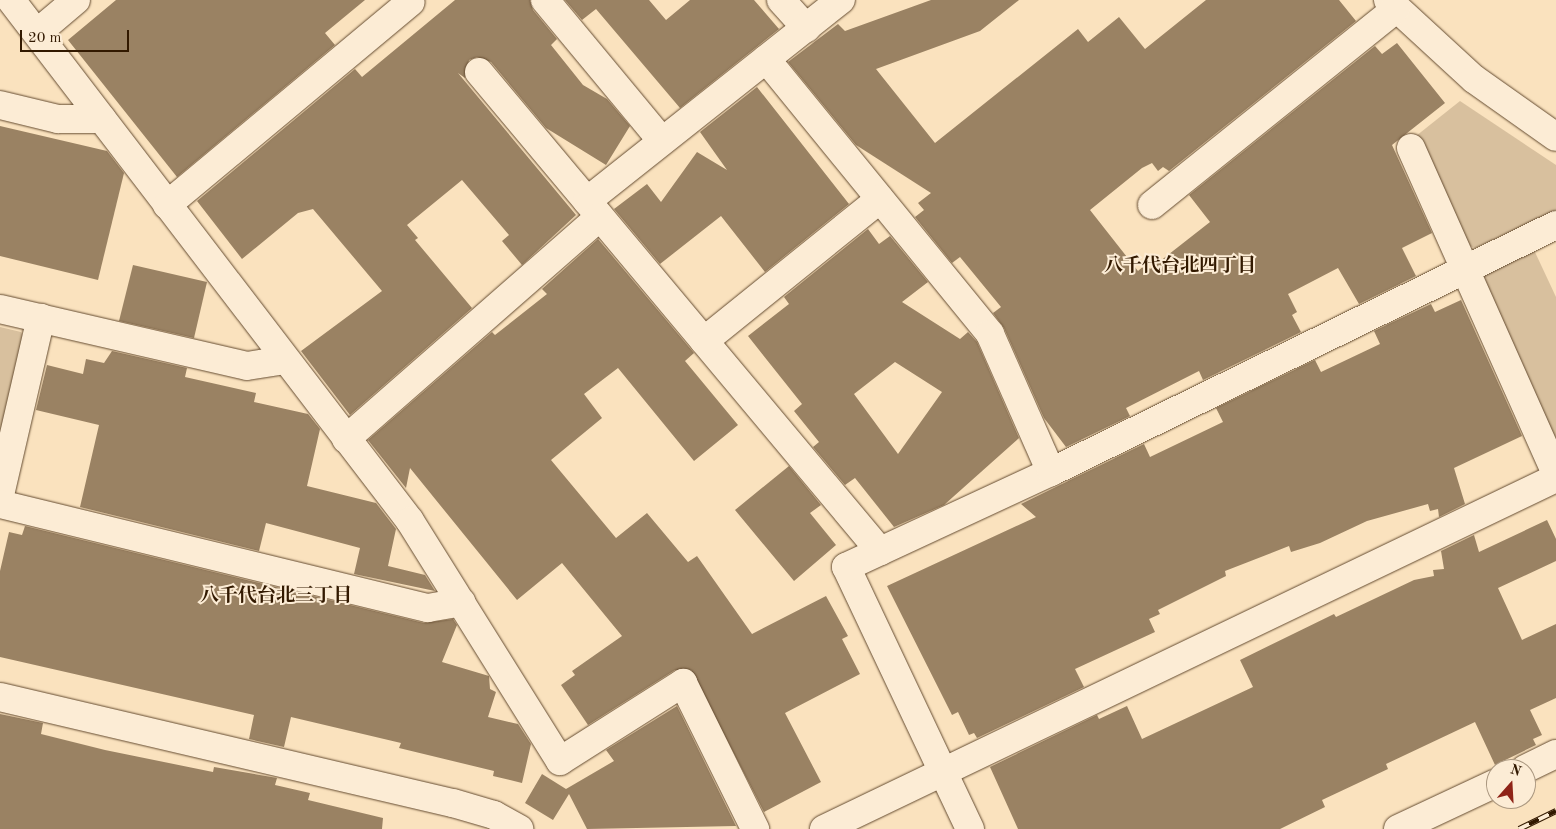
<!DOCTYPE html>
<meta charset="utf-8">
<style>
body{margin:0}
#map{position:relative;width:1556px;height:829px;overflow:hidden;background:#fae2be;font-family:"Old Standard TT","Noto Serif JP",serif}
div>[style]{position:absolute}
.green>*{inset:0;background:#d8c09e}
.building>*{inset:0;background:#9a8263}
.roads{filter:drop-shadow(0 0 1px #644b30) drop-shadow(0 0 1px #644b30)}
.minor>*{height:28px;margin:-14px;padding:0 14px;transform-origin:14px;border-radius:14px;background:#fcecd5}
.rail>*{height:5.5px;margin-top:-2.75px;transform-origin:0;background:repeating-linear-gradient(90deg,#fcecd5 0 11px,#321900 0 22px);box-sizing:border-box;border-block:1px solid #321900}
span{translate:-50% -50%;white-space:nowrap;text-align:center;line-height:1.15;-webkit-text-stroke:4px #fcecd5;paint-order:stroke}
.neighbourhood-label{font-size:19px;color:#321900;font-weight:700}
.north{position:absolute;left:1486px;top:759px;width:50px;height:50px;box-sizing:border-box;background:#fcecd5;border:1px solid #ab9880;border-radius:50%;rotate:19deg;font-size:14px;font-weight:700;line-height:20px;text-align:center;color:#321900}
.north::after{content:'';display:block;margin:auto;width:18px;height:22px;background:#8f2418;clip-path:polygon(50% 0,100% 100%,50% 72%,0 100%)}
.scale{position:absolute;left:20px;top:30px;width:109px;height:22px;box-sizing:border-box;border:2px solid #321900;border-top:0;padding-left:6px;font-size:15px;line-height:18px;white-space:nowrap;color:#321900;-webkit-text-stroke:4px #fcecd5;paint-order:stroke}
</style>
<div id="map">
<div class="green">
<div style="clip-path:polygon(1460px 101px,1556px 165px,1556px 211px,1475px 248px,1465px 244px,1416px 136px)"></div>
<div style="clip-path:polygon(1534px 250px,1556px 297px,1556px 443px,1481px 279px,1483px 273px)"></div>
<div style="clip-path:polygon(0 327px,21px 332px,24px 339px,0 442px)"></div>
</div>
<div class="building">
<div style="clip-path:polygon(116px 0,365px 0,325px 33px,335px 45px,177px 177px,68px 40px)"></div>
<div style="clip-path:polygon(455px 0,530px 0,533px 10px,557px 39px,551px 45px,583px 85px,607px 99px,630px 126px,606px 165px,546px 128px,491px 62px,477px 57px,469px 60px,465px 78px,458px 73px,576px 215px,522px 265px,502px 241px,509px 235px,462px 180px,407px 225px,418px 238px,415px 240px,472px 308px,350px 415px,301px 351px,382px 291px,313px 209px,298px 213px,242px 259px,197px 201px,355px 69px,362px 77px)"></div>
<div style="clip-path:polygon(565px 0,649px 0,666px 20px,690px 0,754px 0,779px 29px,680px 108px,596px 9px,582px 20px)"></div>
<div style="clip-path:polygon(931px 0,1019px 0,980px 31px,876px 69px,935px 143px,1078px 29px,1088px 42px,1119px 17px,1145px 49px,1206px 0,1339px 0,1356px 21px,1169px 171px,1163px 167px,1158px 171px,1152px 163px,1142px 168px,1090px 210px,1138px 271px,1146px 264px,1150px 269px,1210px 222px,1189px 195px,1375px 46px,1382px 54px,1397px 43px,1445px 103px,1392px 145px,1432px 233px,1402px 248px,1416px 276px,1359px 304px,1338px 268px,1288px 294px,1297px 312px,1292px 315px,1301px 332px,1203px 380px,1199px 371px,1126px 408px,1130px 416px,1066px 447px,1044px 418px,1004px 328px,993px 313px,1001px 307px,960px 257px,952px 263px,915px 217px,924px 210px,918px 203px,931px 193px,856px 145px,788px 62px,838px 24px,845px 31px)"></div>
<div style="clip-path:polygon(757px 87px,849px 204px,765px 272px,721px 216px,660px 264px,614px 209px,647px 184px,661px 202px,697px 152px,727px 170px,700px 132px)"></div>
<div style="clip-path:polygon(0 126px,107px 151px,124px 173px,98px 280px,0 256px)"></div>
<div style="clip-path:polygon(evenodd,868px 229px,879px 244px,890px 236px,928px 282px,902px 302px,960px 339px,968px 332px,977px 342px,1019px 438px,944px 505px,894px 527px,855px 478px,845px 485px,813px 447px,819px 442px,794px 411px,802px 404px,748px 336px,789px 304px,784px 297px,868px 229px,895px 362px,942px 392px,898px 454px,854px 394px,895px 362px)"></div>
<div style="clip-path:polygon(598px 239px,694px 353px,685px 361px,738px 425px,694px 461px,618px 368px,584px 394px,602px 418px,551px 460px,616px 538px,647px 513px,688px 562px,697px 556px,752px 634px,826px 596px,848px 636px,842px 639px,860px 674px,785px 713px,821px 782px,764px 812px,691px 670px,675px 670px,588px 725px,561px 685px,575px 675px,572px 671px,622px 636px,562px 563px,517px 600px,410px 468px,406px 488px,368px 440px,492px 332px,495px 335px,547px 294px,542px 289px)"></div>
<div style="clip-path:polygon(133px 265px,207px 282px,194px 338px,119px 321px)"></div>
<div style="clip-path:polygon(1461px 300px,1522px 436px,1454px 468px,1465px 504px,1439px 517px,1438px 509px,1430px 511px,1428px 504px,1367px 521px,1320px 543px,1291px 552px,1289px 546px,1225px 571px,1226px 576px,1158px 610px,1160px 614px,1149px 619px,1155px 632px,1075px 669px,1084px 687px,977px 738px,974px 733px,969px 735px,958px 712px,952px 715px,887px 586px,1036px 517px,1021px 504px,1144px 444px,1150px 457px,1223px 422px,1216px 408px,1315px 360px,1321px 372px,1380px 344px,1374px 331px,1431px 304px,1435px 312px)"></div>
<div style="clip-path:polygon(112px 351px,187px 368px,185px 377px,256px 393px,254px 402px,308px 414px,320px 429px,307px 486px,376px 503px,396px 529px,388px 566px,425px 575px,435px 591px,354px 574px,360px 548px,266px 523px,259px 551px,80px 507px,99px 425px,36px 410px,47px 365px,83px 374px,86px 359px,104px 363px)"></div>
<div style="clip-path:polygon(789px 466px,821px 505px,810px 513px,836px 545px,794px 581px,735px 510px)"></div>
<div style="clip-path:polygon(1547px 520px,1556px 539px,1556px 561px,1498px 588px,1522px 640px,1556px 624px,1556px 698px,1530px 710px,1542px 735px,1533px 739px,1536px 745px,1495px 765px,1475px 722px,1386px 764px,1388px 769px,1322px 800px,1325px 807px,1280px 829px,1018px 829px,990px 767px,1097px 715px,1099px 719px,1127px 706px,1142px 739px,1253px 687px,1240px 660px,1334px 614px,1336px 617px,1414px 580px,1434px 576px,1433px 570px,1444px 569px,1441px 551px,1474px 535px,1479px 552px)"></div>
<div style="clip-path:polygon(25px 526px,424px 623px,453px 619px,457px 625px,442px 662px,489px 676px,490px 689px,496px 692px,488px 717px,518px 724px,531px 744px,522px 783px,493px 776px,494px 771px,399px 748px,401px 743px,291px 717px,284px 747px,249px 739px,254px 715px,0 657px,0 571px,9px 532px,22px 535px)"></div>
<div style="clip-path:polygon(677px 706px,736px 826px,587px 829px,569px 794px,553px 820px,525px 803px,542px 774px,566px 789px,614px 761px,606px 750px)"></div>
<div style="clip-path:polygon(0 714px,43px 723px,41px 734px,105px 750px,213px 772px,214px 767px,277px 778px,275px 785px,310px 793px,308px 800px,383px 818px,382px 829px,0 829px)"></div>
</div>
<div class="roads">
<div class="minor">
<div style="left:11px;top:0;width:656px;rotate:52.55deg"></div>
<div style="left:410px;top:521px;width:283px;rotate:58deg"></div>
<div style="left:560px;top:761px;width:146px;rotate:-32.4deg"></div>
<div style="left:683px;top:683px;width:163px;rotate:63.7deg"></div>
<div style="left:545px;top:0;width:183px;rotate:50.3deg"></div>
<div style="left:781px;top:0;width:38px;rotate:48deg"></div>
<div style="left:1388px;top:0;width:117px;rotate:42.6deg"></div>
<div style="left:1474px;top:79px;width:100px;rotate:35.3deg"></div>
<div style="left:37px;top:33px;width:51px;rotate:-40.2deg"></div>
<div style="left:766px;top:59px;width:355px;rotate:50.8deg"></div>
<div style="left:990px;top:334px;width:151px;rotate:66.2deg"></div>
<div style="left:479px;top:72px;width:625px;rotate:50.07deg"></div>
<div style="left:0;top:105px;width:60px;rotate:13.6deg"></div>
<div style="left:58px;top:119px;width:44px"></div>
<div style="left:1411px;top:148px;width:357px;rotate:66deg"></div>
<div style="left:587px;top:201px;width:324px;rotate:-38.4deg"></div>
<div style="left:167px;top:205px;width:317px;rotate:-39.8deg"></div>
<div style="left:1152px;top:205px;width:313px;rotate:-38.8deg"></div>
<div style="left:0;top:309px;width:253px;rotate:13deg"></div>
<div style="left:247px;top:366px;width:39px;rotate:-9deg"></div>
<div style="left:704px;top:341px;width:226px;rotate:-38.9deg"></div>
<div style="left:346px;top:439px;width:337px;rotate:-41.2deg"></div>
<div style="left:0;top:495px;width:182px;rotate:-77deg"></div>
<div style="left:0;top:504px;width:440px;rotate:13.7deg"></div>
<div style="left:428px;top:608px;width:34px;rotate:-10deg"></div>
<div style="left:0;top:697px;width:465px;rotate:13.2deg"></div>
<div style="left:453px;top:803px;width:43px;rotate:16.3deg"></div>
<div style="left:494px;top:815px;width:29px;rotate:29deg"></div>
<div style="left:1525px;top:769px;width:34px;rotate:-26deg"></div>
<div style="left:824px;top:829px;width:812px;rotate:-25.62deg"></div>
<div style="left:970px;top:829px;width:290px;rotate:-115.3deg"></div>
<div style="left:846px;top:567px;width:226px;rotate:-24.9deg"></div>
<div style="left:1051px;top:472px;width:562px;rotate:-26.06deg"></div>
<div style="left:1398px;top:829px;width:108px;rotate:-25.1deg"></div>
</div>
</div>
<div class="rail">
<div style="left:1519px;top:829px;width:41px;rotate:-25.9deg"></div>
</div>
<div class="neighbourhood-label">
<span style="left:1180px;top:267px">八千代台北四丁目</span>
<span style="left:276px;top:597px">八千代台北三丁目</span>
</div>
<div class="north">N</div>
<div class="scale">20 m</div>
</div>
